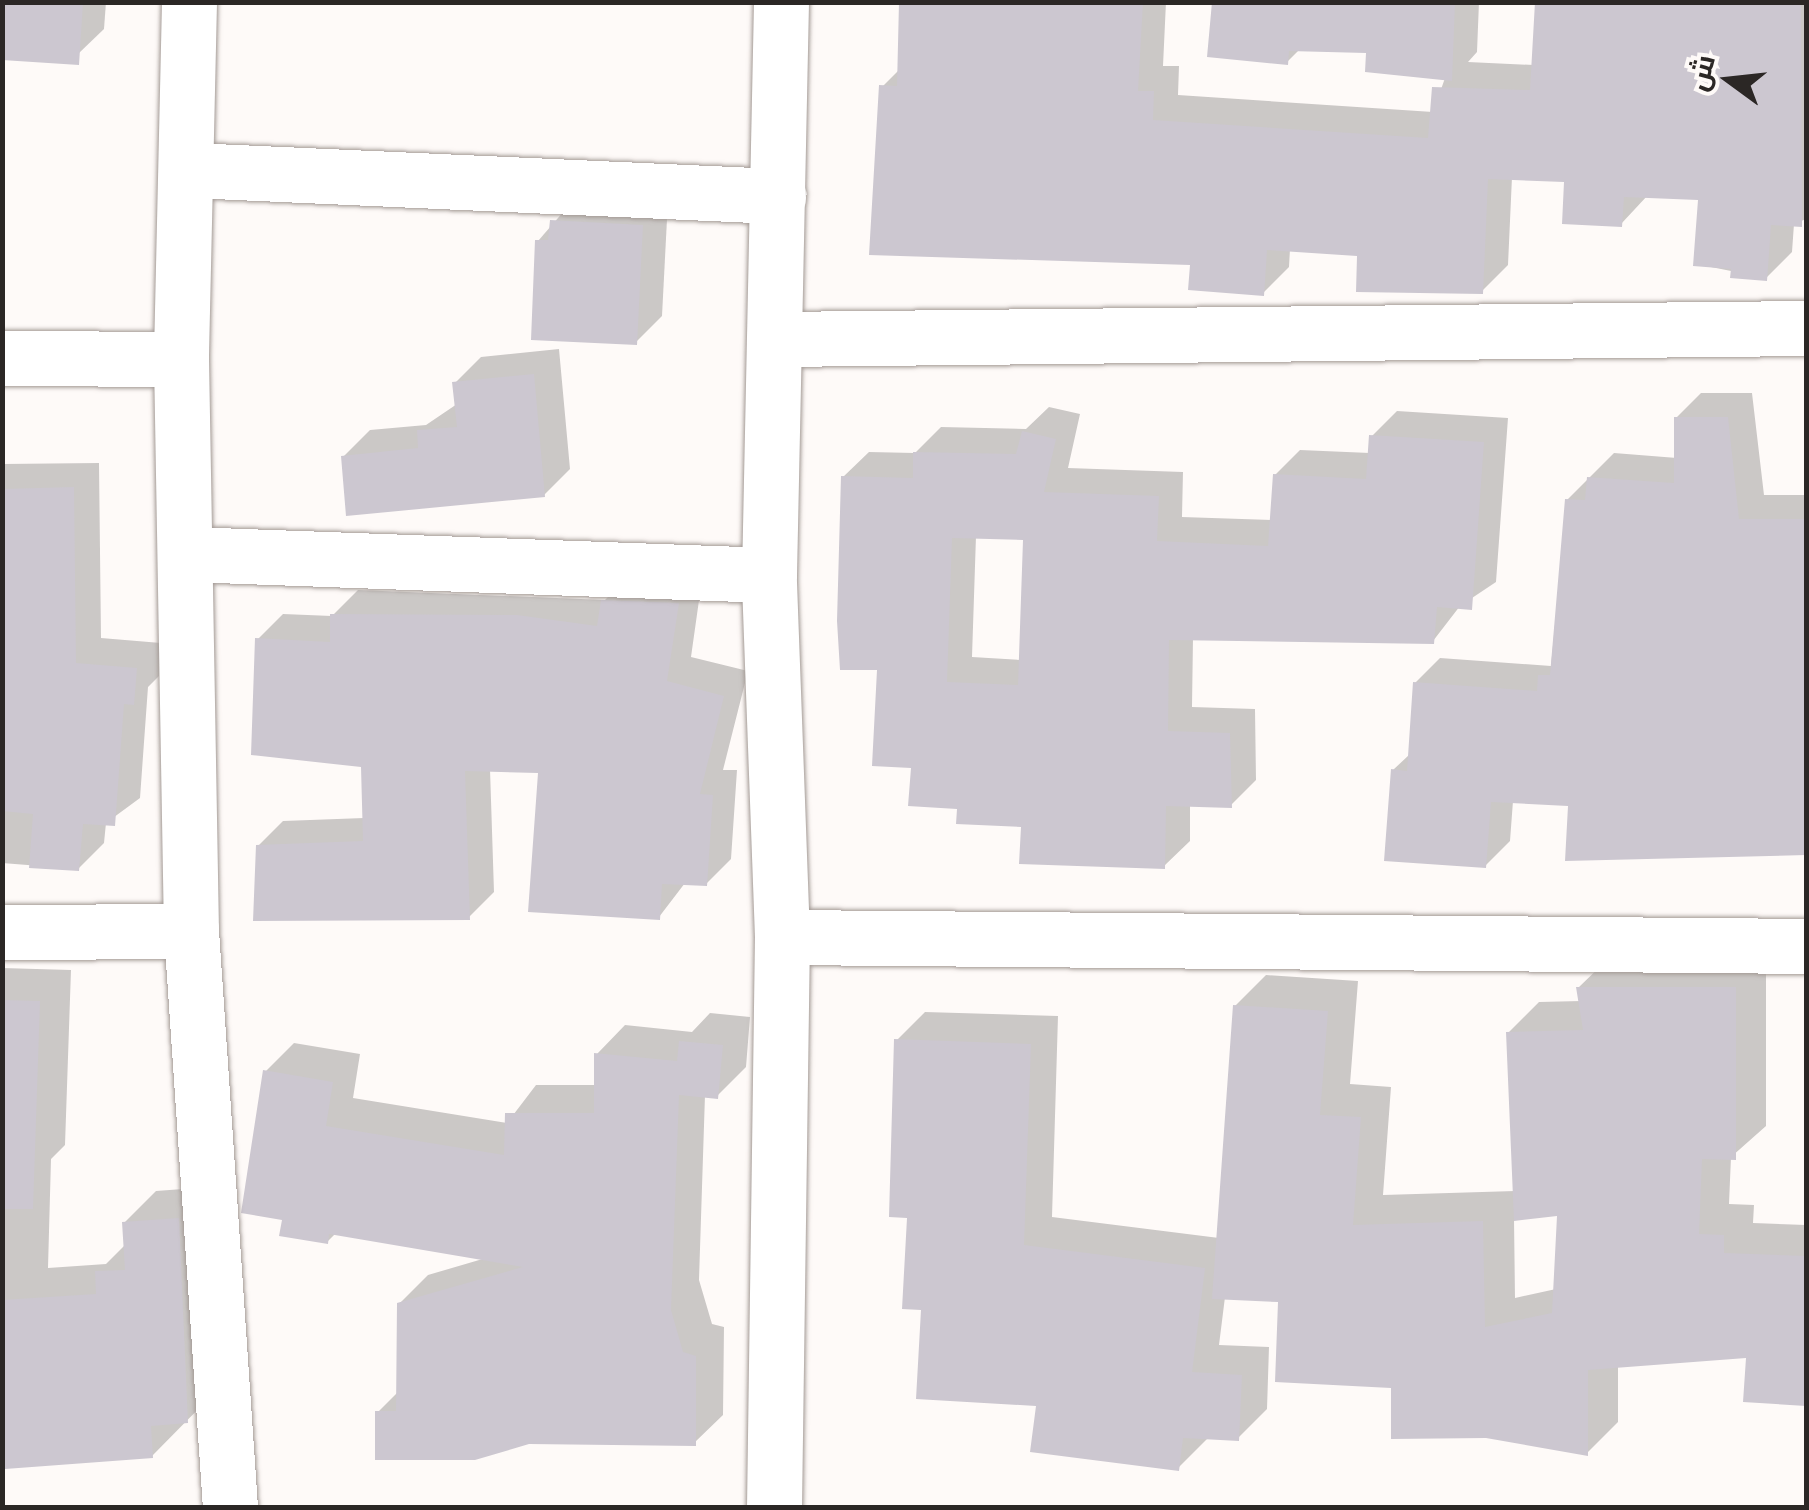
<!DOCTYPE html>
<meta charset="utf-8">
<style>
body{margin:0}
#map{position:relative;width:1809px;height:1510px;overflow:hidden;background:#fefaf8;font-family:Manrope,Cairo,sans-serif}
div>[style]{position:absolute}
.shadow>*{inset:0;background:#0003}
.building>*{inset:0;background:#ccc7d0}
.roads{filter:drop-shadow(0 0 2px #a39a95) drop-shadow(0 0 2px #a39a95)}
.minor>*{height:55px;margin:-27.5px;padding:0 27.5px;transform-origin:27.5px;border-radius:27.5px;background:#fff}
span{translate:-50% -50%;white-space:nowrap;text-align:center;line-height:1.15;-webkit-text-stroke:8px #fefaf8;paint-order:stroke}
.frame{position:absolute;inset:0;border:5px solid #2b2725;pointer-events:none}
.north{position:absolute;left:1679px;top:30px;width:100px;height:100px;-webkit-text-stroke:8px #fefaf8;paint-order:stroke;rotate:285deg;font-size:28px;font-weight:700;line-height:40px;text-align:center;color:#2b2725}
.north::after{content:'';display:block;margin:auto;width:35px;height:45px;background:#2b2725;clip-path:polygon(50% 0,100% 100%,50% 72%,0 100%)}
</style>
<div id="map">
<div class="shadow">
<div style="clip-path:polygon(2px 2px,106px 2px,104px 29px,78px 54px)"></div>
<div style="clip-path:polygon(902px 2px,1166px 2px,1163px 66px,1179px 66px,1178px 95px,1433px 112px,1445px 78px,1369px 51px,1301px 48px,1287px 62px,1215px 2px,1479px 2px,1477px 52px,1468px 62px,1534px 65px,1537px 2px,1806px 2px,1806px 219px,1794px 224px,1792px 252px,1766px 278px,1696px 264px,1701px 197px,1648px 195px,1621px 224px,1567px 180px,1512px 177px,1508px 265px,1482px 291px,1360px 254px,1290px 249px,1289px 267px,1263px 293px,882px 87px,900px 69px)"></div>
<div style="clip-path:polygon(578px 195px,668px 200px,662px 316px,636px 342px,538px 241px)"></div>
<div style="clip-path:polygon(559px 349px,570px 469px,544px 495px,343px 457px,370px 430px,426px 425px,457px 404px,455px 383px,481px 357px)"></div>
<div style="clip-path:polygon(1701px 393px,1752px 393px,1764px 495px,1806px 495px,1806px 852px,1567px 859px,1570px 804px,1513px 801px,1510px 841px,1485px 866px,1393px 770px,1410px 754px,1415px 683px,1440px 658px,1551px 666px,1567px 500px,1614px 453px,1677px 458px,1676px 418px)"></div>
<div style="clip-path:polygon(evenodd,1049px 407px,1080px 414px,1068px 468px,1183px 472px,1182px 517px,1272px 520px,1275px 475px,1300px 450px,1370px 453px,1372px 436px,1397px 411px,1508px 418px,1496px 582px,1460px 606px,1433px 641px,1193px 638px,1192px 707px,1255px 709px,1256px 780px,1231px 805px,1190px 804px,1190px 841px,1164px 866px,960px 807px,913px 766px,879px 668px,843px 477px,869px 452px,915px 453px,941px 427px,1026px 429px,1049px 407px,976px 536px,1026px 537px,1021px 660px,972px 657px,976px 536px)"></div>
<div style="clip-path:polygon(99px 463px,101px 638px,161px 643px,159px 676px,148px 687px,140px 798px,106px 823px,104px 843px,78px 869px,2px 863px,2px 464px)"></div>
<div style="clip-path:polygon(629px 576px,702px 579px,691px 657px,748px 671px,723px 770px,737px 770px,731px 859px,706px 884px,685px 883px,659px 917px,540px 771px,490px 769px,494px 892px,469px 917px,258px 846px,283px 821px,364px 818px,363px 765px,258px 639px,283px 614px,332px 616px,358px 590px,605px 600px)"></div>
<div style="clip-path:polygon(evenodd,1610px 957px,1766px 957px,1766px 1126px,1731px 1157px,1729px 1204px,1754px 1205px,1753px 1223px,1806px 1225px,1806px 1404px,1746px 1400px,1749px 1355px,1618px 1365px,1618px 1422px,1587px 1453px,1393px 1385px,1281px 1299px,1225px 1297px,1219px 1345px,1269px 1347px,1267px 1409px,1238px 1438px,1207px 1439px,1178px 1468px,1039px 1403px,924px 1308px,896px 1041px,925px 1012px,1058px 1016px,1052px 1217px,1219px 1238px,1235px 1006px,1266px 975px,1358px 981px,1350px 1084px,1391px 1087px,1383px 1195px,1515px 1191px,1508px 1033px,1539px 1002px,1581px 1001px,1579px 987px,1610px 957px,1560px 1213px,1556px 1289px,1515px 1298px,1514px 1218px,1560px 1213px)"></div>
<div style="clip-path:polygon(2px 968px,71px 970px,65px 1145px,51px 1159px,48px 1268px,106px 1264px,126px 1244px,124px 1223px,156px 1191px,210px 1187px,219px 1388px,152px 1456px,2px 1407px)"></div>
<div style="clip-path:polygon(710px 1013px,750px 1017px,746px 1067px,717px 1096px,705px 1095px,699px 1280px,712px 1324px,724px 1327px,723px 1415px,694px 1443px,378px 1412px,399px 1391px,399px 1304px,428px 1275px,486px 1258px,336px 1233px,327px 1242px,284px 1218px,265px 1072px,294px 1043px,360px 1054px,353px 1098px,507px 1123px,536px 1085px,596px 1085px,597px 1054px,625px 1025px,692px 1032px)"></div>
</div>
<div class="building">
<div style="clip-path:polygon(2px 2px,83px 2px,79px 65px,2px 60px)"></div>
<div style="clip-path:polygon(899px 2px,1143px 2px,1138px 91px,1154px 91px,1153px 120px,1428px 138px,1432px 87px,1530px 90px,1535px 2px,1801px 2px,1802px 227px,1771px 225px,1767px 281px,1730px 278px,1731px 269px,1693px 266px,1698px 200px,1624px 197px,1622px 227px,1562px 224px,1564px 182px,1488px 179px,1483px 294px,1356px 292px,1357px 256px,1267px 250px,1264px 296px,1188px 290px,1190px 265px,869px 255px,879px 85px,897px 86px)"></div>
<div style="clip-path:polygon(1212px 2px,1455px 2px,1452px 81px,1365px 72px,1366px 53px,1289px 51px,1288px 65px,1207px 57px)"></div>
<div style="clip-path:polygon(550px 220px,643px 225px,637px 345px,531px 340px,535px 240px,548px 240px)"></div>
<div style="clip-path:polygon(534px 374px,545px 497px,346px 516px,341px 456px,418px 448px,417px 430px,457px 427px,452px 382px)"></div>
<div style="clip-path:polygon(1674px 417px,1728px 417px,1739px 519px,1806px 519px,1806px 855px,1565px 861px,1568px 806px,1491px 802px,1486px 868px,1384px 861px,1391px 769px,1407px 771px,1413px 682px,1537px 691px,1538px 675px,1550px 675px,1565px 499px,1585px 500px,1587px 477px,1674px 483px)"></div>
<div style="clip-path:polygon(evenodd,1022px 431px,1056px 439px,1044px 492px,1159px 496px,1157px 541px,1268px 546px,1273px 474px,1366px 479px,1369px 435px,1484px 442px,1472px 610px,1437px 607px,1434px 644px,1169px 640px,1168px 731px,1230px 733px,1232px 808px,1166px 806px,1165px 869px,1019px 864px,1021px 827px,956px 824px,957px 809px,908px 806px,911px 768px,872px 766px,877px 670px,840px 670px,837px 621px,841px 476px,913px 478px,913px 452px,1016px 454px,1022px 431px,952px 538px,1023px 540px,1018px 685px,947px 682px,952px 538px)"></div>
<div style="clip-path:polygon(74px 487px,76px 663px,137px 668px,134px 705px,124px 704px,115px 826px,83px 824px,79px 871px,29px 868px,33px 814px,2px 811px,2px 489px)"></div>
<div style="clip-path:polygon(601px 600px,679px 603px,667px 681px,724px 696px,700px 794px,713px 795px,707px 886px,662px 884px,660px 920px,528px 912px,538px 773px,465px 771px,470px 920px,253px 921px,256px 845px,363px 841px,361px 767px,251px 755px,255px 638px,330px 642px,330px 614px,517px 615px,597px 626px)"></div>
<div style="clip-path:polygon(1576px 987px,1736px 987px,1736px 1160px,1702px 1159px,1699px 1234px,1724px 1235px,1724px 1253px,1806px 1256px,1806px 1406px,1743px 1402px,1746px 1358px,1588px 1370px,1588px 1456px,1486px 1438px,1391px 1439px,1391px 1388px,1275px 1382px,1278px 1302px,1212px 1299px,1233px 1005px,1328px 1011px,1320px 1115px,1361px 1117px,1353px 1225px,1483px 1221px,1485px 1327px,1552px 1313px,1557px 1216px,1514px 1221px,1506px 1032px,1583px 1030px)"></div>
<div style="clip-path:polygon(2px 1000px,40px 1001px,33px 1209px,2px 1209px)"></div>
<div style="clip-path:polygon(894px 1039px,1031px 1044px,1024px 1245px,1205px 1268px,1192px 1372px,1242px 1375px,1239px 1441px,1183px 1438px,1179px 1471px,1030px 1452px,1036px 1406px,916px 1399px,921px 1310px,902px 1309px,907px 1218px,889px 1217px)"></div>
<div style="clip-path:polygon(679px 1041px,723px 1045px,718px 1099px,679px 1095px,671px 1310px,683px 1352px,696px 1356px,696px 1446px,529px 1444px,475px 1460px,375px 1460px,375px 1411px,396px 1411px,397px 1303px,523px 1267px,329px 1234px,328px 1244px,279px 1236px,282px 1220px,241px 1213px,263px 1070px,333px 1082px,326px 1126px,504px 1155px,505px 1113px,594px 1113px,594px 1053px,677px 1061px)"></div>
<div style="clip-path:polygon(179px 1218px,188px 1423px,151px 1426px,153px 1458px,5px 1469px,2px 1300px,96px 1294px,95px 1271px,125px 1270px,122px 1222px)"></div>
</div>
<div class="roads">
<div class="minor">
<div style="left:189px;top:2px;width:357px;rotate:91.3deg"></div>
<div style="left:181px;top:359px;width:572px;rotate:89deg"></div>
<div style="left:191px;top:931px;width:578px;rotate:86.13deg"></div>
<div style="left:191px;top:170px;width:588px;rotate:2.54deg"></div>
<div style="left:775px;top:339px;width:1031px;rotate:-0.61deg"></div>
<div style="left:2px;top:358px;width:179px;rotate:0.3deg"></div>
<div style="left:188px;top:554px;width:581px;rotate:2.07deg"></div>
<div style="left:2px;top:932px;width:189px;rotate:-0.3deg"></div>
<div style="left:782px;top:937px;width:1024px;rotate:0.5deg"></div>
<div style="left:774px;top:1508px;width:571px;rotate:-89.2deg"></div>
<div style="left:782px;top:937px;width:362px;rotate:-92.1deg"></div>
<div style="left:769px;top:575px;width:573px;rotate:-88.8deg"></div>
</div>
</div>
<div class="frame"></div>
<div class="north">ش</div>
</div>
